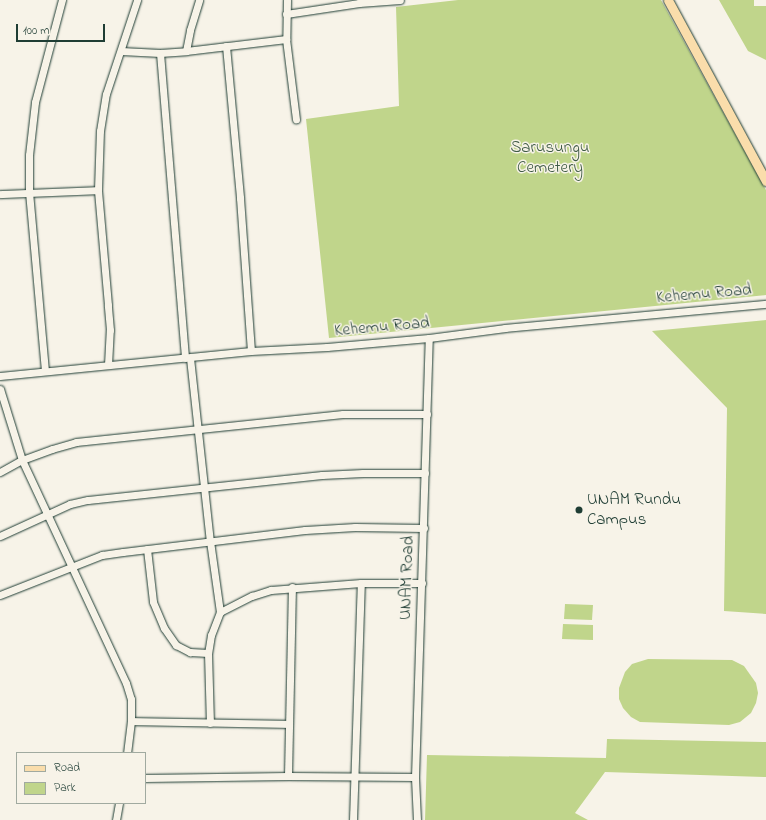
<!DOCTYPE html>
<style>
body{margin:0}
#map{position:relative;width:766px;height:820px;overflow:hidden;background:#f7f3e8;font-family:"Indie Flower",sans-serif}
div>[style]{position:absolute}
.green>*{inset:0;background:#c0d58b}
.roads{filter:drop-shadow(0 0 1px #1f3d34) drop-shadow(0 0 1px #1f3d34)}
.minor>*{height:7px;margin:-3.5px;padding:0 3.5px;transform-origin:3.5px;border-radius:3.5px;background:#f7f3e8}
.major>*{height:9px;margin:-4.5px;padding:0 4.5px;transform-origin:4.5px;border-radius:4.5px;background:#faddab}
.dots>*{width:11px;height:11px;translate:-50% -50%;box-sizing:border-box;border:2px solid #f7f3e8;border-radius:50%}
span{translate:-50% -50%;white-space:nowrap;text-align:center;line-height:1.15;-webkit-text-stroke:3px #f7f3e8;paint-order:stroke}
.park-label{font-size:17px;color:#3f5b45}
.street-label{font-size:17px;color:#1f3d34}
.poi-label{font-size:17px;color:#1f3d34}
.left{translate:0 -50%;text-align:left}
.legend{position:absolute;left:16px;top:752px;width:130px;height:52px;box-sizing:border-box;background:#f7f3e8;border:1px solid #a1aaa0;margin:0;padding:5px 7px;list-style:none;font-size:12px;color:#1f3d34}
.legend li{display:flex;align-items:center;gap:8px;height:20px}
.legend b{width:20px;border:1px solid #a1aaa0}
.scale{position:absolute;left:16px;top:24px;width:89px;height:18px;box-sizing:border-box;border:2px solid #1f3d34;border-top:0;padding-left:5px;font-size:12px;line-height:14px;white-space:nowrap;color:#1f3d34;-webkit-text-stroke:3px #f7f3e8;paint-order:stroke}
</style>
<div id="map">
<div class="green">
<div style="clip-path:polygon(458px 0,661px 0,766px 190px,766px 295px,329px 338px,306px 119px,399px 106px,396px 7px)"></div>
<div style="clip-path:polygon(719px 0,754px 0,754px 6px,766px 6px,766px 60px,748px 51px)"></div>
<div style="clip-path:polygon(766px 320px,766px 614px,724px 611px,727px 408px,652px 331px)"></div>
<div style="clip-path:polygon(565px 604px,593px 605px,592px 620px,564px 619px)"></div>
<div style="clip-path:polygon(563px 624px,593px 625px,593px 640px,562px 639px)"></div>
<div style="clip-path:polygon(648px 659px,732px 660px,744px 666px,756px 683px,758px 693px,756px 703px,751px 713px,740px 722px,729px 725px,640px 722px,631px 717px,623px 708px,619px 699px,619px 688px,625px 672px,632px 664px)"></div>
<div style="clip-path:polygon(607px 739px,766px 742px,766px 777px,605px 772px,575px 813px,588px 820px,425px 820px,427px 755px,606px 758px)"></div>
</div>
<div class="roads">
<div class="minor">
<div style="left:287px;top:0;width:39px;rotate:91deg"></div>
<div style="left:286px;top:39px;width:81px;rotate:82.9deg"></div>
<div style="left:286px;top:14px;width:74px;rotate:-8.6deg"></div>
<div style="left:359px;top:3px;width:41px;rotate:-4.2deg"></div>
<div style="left:226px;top:46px;width:153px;rotate:84.7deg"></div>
<div style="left:240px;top:198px;width:153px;rotate:85.9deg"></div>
<div style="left:121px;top:51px;width:39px;rotate:3deg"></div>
<div style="left:160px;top:53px;width:26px;rotate:-4deg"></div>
<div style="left:186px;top:51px;width:101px;rotate:-6.8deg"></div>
<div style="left:186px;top:51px;width:21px;rotate:-79deg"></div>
<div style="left:190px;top:30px;width:31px;rotate:-73deg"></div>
<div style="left:160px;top:53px;width:306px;rotate:85.3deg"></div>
<div style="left:0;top:194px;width:98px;rotate:-2.3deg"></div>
<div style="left:190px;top:358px;width:184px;rotate:83.8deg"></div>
<div style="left:210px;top:541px;width:72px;rotate:82deg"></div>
<div style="left:220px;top:612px;width:25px;rotate:111deg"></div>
<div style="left:211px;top:635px;width:18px;rotate:99deg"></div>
<div style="left:208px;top:653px;width:70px;rotate:88.4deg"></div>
<div style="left:108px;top:365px;width:35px;rotate:-87deg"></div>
<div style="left:110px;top:330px;width:25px;rotate:-95deg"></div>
<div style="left:108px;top:305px;width:115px;rotate:-95deg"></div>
<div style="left:98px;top:190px;width:59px;rotate:-88.1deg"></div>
<div style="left:100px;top:131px;width:37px;rotate:-81deg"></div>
<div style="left:106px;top:94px;width:99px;rotate:-71.7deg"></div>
<div style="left:45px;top:371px;width:180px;rotate:-95.1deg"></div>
<div style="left:29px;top:192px;width:37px;rotate:-90deg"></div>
<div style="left:29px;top:155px;width:53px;rotate:-83.5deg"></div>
<div style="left:35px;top:102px;width:106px;rotate:-75.2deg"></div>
<div style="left:0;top:376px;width:252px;rotate:-5.7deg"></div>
<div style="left:251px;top:351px;width:76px;rotate:-3deg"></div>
<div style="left:327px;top:347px;width:102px;rotate:-5deg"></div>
<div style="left:429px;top:338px;width:77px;rotate:-7.5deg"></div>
<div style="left:505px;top:328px;width:262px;rotate:-5.3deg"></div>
<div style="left:0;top:389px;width:74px;rotate:72.8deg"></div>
<div style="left:22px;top:460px;width:246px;rotate:65deg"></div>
<div style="left:126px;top:683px;width:17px;rotate:73deg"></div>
<div style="left:131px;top:699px;width:22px;rotate:90deg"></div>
<div style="left:131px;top:721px;width:32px;rotate:97deg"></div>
<div style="left:0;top:472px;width:25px;rotate:-29deg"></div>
<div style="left:22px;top:460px;width:32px;rotate:-20deg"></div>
<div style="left:52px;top:449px;width:25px;rotate:-16deg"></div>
<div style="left:76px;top:442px;width:268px;rotate:-6deg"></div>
<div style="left:343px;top:414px;width:84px"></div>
<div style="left:0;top:536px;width:77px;rotate:-24.6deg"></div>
<div style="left:70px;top:504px;width:18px;rotate:-13deg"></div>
<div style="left:88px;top:500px;width:235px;rotate:-6.1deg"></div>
<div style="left:322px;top:475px;width:41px;rotate:-2.8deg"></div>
<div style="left:363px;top:473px;width:62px"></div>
<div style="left:147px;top:549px;width:53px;rotate:83.5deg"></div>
<div style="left:153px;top:602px;width:28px;rotate:67deg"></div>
<div style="left:164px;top:628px;width:21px;rotate:55deg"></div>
<div style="left:176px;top:645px;width:16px;rotate:27deg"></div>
<div style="left:190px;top:652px;width:18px;rotate:3deg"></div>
<div style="left:0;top:595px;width:110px;rotate:-21.4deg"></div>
<div style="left:102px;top:555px;width:21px;rotate:-8deg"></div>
<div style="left:123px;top:552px;width:183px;rotate:-6.9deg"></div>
<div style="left:305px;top:530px;width:50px;rotate:-3.4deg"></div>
<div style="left:355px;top:527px;width:69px;rotate:0.8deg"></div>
<div style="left:220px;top:612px;width:36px;rotate:-27deg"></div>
<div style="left:252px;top:596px;width:20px;rotate:-18deg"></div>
<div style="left:271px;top:590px;width:90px;rotate:-4.4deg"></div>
<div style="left:361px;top:583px;width:61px"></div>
<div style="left:131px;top:721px;width:158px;rotate:1.1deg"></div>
<div style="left:288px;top:776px;width:189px;rotate:-88.8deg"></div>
<div style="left:145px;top:778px;width:143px;rotate:-0.8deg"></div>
<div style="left:288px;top:776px;width:127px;rotate:0.5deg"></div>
<div style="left:116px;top:820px;width:17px;rotate:-80deg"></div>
<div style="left:353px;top:820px;width:237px;rotate:-88.1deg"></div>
<div style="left:417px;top:820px;width:43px;rotate:-92.7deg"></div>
<div style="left:415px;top:777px;width:439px;rotate:-88.2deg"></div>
</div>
<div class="major">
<div style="left:668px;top:0;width:206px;rotate:61.6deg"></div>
</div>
</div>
<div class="dots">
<div style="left:579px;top:510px;background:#1f3d34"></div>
</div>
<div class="park-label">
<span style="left:550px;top:158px">Sarusungu<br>Cemetery</span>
</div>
<div class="street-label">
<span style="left:704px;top:294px;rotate:-5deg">Kehemu Road</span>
<span style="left:382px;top:327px;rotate:-5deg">Kehemu Road</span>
<span style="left:407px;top:578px;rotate:-88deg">UNAM Road</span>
</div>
<div class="poi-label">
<span class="left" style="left:587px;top:510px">UNAM Rundu<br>Campus</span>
</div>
<ul class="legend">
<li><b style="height:5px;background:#faddab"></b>Road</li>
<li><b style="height:11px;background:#c0d58b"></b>Park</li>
</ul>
<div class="scale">100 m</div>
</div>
